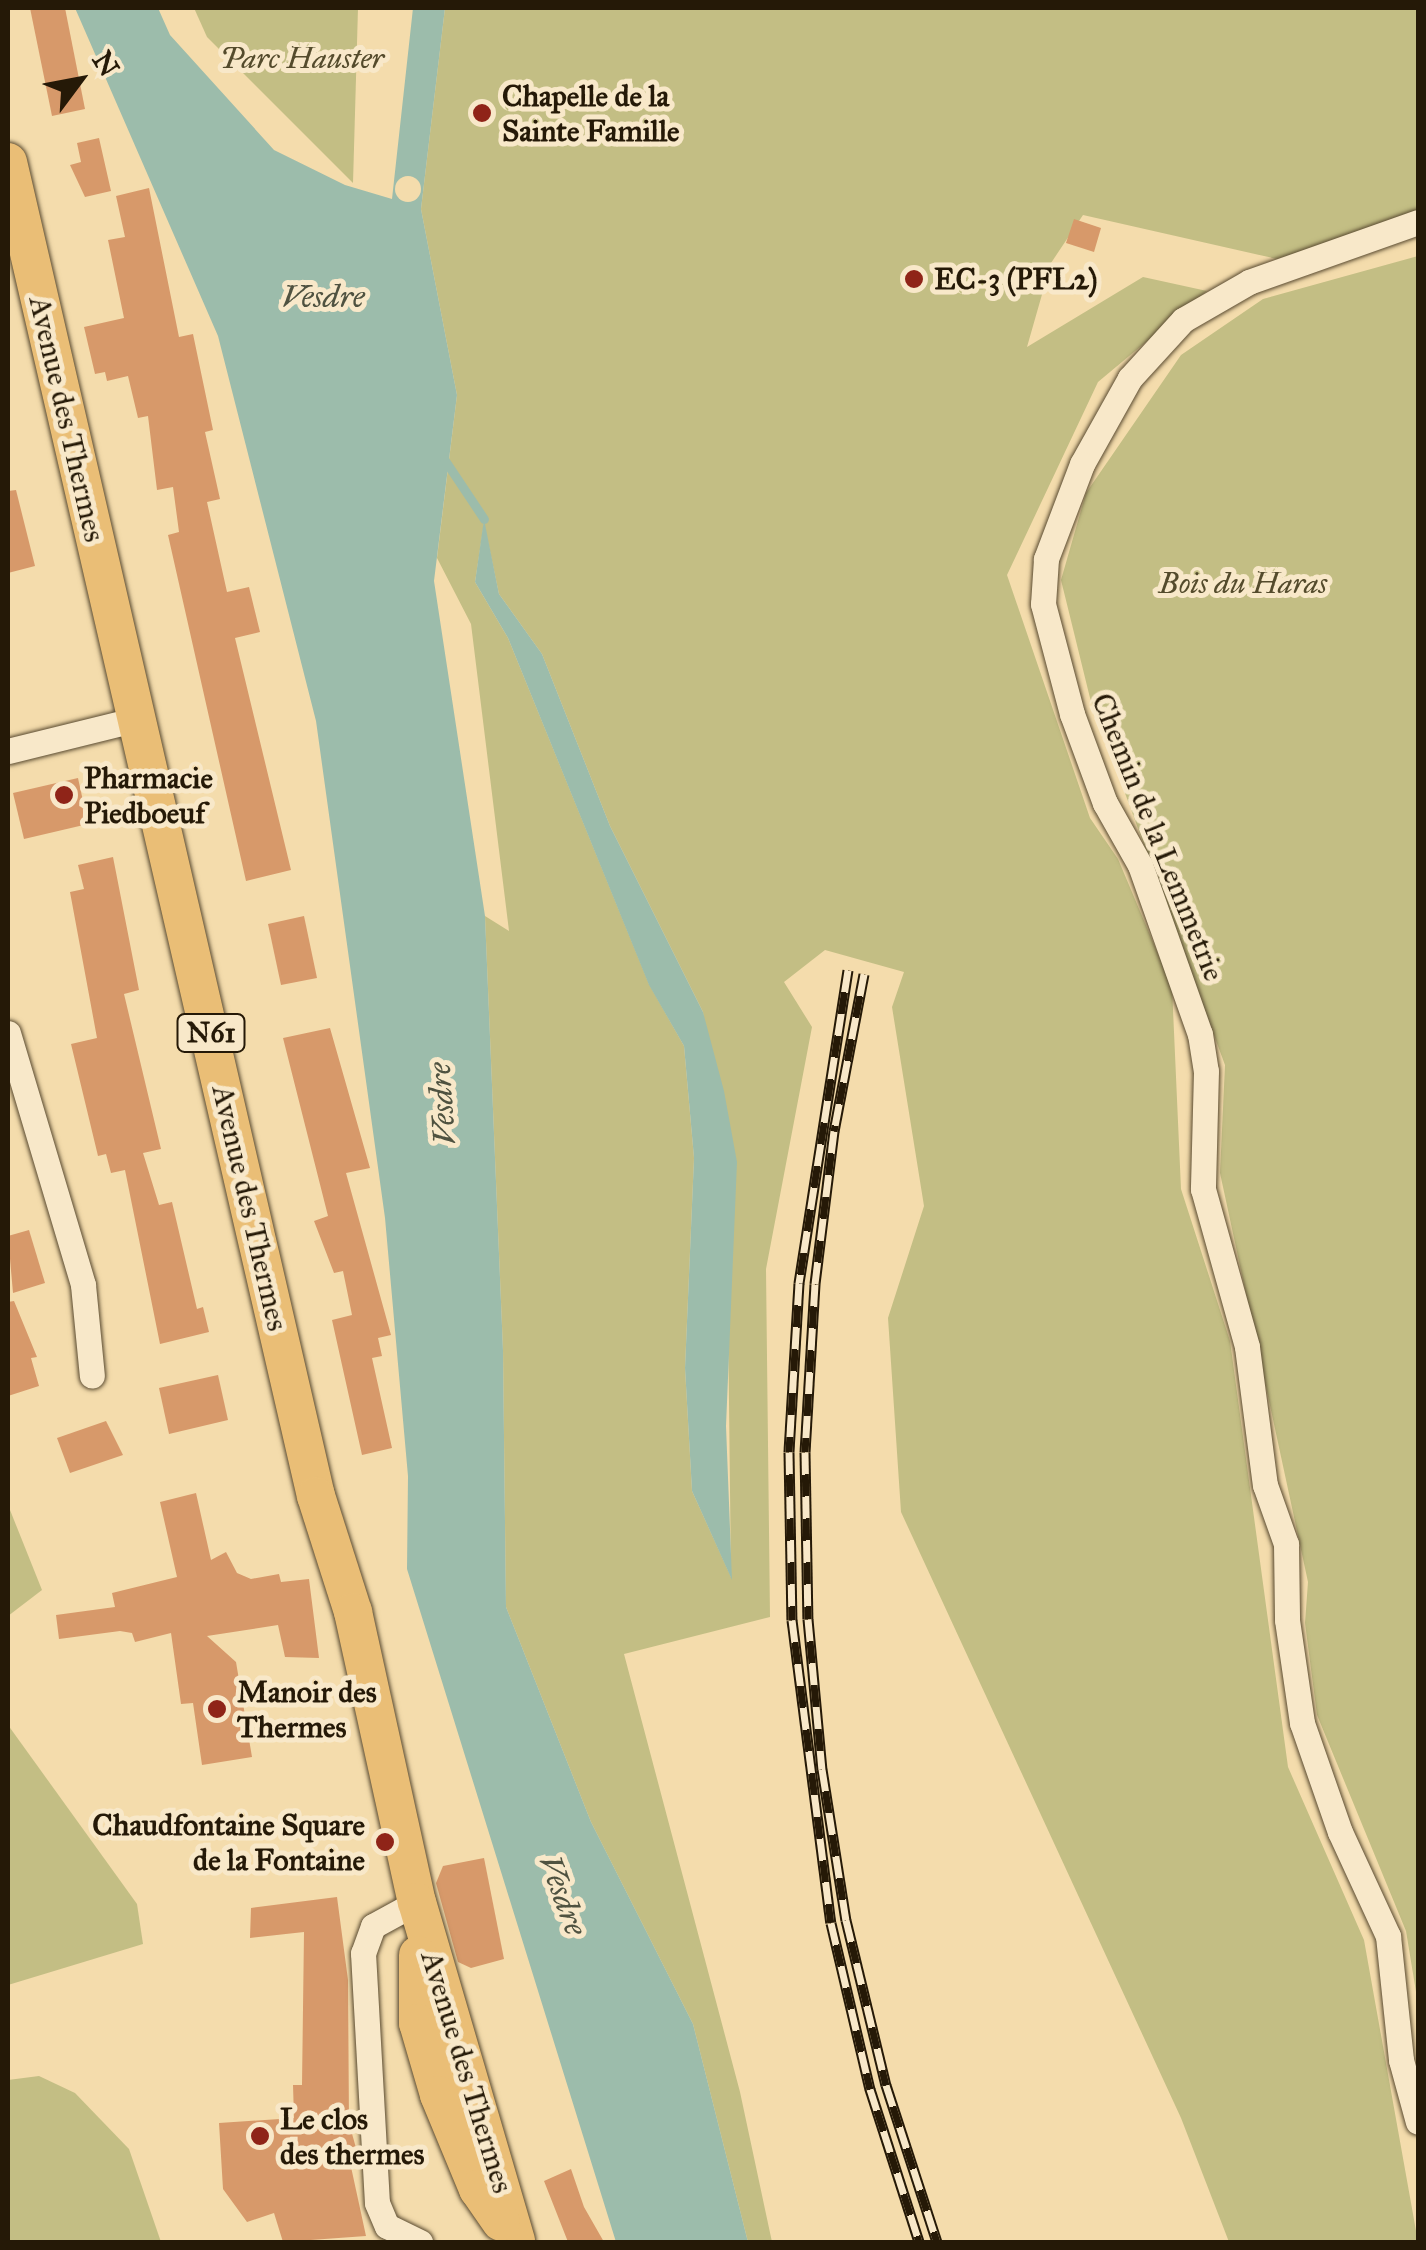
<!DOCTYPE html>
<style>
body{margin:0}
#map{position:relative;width:1426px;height:2250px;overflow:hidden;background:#f4dcac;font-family:"IM FELL Great Primer",serif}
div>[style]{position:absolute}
.green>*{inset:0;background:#c3be84}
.water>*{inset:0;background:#9cbcab}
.pier>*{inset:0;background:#f4dcac}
.round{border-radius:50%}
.stream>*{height:9px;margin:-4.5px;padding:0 4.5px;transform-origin:4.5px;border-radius:4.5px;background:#9cbcab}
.building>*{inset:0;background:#d7996a}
.roads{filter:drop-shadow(0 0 2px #594a30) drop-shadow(0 0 2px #594a30)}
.minor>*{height:25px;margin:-12.5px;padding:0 12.5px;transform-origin:12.5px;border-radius:12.5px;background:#f8e8c9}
.primary>*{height:38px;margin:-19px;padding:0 19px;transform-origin:19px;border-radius:19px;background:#eabe76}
.rail>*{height:11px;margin-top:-5.5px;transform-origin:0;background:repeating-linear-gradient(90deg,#f8e8c9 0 22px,#251907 0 44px);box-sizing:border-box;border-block:2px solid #251907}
.dots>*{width:28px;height:28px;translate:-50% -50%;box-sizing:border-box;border:5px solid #f8e8c9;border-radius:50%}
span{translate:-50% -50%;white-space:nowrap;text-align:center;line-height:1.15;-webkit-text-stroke:10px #f8e8c9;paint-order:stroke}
.shield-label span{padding:2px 8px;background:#f8e8c9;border:2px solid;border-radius:8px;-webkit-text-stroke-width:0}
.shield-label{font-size:28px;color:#251907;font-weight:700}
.park-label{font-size:30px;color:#544b2c;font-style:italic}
.poi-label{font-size:30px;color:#251907;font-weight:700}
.left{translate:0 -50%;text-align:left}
.right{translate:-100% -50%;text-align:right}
.street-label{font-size:30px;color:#251907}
.water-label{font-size:32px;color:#4f5240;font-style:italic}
.frame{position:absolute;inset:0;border:10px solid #251907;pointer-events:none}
.north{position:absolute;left:30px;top:30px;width:100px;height:100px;-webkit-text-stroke:8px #f8e8c9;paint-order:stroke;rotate:58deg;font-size:28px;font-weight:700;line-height:40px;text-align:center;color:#251907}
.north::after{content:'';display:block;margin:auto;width:35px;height:45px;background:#251907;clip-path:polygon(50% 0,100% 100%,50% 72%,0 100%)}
</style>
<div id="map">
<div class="green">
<div style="clip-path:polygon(194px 8px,358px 8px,353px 183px,207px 37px)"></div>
<div style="clip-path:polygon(evenodd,445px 8px,1418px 8px,1418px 214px,1277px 259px,1083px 215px,1051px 263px,1027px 347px,1143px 277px,1207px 291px,1098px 382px,1007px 575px,1090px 818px,1118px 859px,1172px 987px,1181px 1189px,1230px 1341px,1288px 1767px,1364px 1940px,1418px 2242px,1229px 2242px,1181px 2118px,901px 1512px,888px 1318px,924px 1206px,892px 1007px,904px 972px,825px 950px,784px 982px,812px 1027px,766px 1269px,770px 1617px,624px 1654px,740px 2092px,772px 2242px,748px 2242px,693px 2024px,591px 1822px,506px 1607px,503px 1350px,485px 916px,509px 931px,471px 624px,437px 558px,457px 395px,421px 209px,445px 8px,484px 523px,499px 594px,542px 654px,610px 826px,703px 1012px,728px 1314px,731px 1577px,692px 1491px,685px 1368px,694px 1158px,684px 1046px,649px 984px,508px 638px,475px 582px,484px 523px)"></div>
<div style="clip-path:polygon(1418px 256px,1418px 2004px,1406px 1931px,1317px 1715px,1305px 1623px,1308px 1582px,1220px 1173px,1225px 1065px,1090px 698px,1061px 580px,1086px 493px,1181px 355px,1263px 299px)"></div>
<div style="clip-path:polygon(8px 1505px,42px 1590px,8px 1616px)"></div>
<div style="clip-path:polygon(8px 1725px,137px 1904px,143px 1944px,8px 1985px)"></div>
<div style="clip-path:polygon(39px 2076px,75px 2093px,129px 2149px,161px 2242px,8px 2242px,8px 2080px)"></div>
</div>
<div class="water">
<div style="clip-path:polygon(75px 8px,158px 8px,170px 35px,274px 150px,345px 185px,392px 199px,413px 8px,445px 8px,421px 209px,457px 395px,434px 581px,485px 916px,503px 1350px,506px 1607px,591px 1822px,693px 2024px,748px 2242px,616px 2242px,407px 1569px,408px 1476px,385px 1218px,316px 721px,218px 336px)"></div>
<div style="clip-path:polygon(484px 519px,499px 594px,542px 654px,610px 826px,703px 1012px,724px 1091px,737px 1162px,726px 1426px,732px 1580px,692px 1491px,685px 1368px,694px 1158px,684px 1046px,649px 985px,508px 638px,475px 582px)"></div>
</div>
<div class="pier">
<div class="round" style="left:395px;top:176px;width:26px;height:26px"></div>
</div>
<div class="stream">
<div style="left:444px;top:459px;width:72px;rotate:56.3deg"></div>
</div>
<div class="building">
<div style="clip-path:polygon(30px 8px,65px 8px,85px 109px,52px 116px)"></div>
<div style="clip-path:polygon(99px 138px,111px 191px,85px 197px,70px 165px,81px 162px,77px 143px)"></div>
<div style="clip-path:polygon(149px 188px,179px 337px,193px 334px,213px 430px,205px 432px,220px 499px,207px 502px,227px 592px,249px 587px,260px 632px,235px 638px,291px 870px,246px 881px,168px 535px,179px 532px,173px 487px,157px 490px,148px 416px,138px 418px,128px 376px,107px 381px,105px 372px,95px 374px,84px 327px,124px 318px,108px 240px,125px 237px,116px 196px)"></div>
<div style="clip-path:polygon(1074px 219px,1101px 228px,1094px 252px,1066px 243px)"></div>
<div style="clip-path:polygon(16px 490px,35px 566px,8px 573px,8px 491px)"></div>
<div style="clip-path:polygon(78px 778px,88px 824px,24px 839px,13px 793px)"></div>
<div style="clip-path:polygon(113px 857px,139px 990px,124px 994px,161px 1149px,143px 1153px,159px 1205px,172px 1202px,197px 1309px,203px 1307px,209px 1332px,160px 1344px,125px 1170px,111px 1173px,106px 1154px,98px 1156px,71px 1044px,97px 1038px,70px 892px,84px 889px,78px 865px)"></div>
<div style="clip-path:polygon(304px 916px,317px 978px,281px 985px,268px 924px)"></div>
<div style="clip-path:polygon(330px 1028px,370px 1168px,346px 1173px,391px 1335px,378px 1338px,382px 1356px,372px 1358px,392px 1448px,362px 1455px,332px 1320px,352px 1315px,343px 1271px,334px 1273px,314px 1221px,328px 1216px,283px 1038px)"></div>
<div style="clip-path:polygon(29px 1230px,45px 1283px,13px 1293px,8px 1236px)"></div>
<div style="clip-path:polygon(14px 1301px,37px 1357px,31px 1358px,39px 1386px,8px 1396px,8px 1302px)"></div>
<div style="clip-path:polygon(218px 1375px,228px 1420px,169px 1434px,159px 1388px)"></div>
<div style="clip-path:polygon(106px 1421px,123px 1455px,70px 1473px,57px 1438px)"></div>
<div style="clip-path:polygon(196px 1493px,211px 1560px,226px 1552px,237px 1573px,251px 1579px,279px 1574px,281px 1582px,309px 1579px,319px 1658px,285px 1657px,278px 1625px,207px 1636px,236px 1662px,252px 1757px,202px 1765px,193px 1703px,181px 1704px,171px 1633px,135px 1642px,132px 1633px,120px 1631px,59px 1639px,56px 1615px,115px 1607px,112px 1593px,177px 1577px,160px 1502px)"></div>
<div style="clip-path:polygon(484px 1858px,504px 1959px,471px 1968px,458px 1962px,436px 1883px,443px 1866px)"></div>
<div style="clip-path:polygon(337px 1897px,348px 1980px,349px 2123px,358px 2155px,348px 2153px,366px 2236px,283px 2242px,274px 2213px,247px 2222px,223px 2189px,219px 2123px,294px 2118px,293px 2085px,302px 2085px,304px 1932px,250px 1938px,251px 1908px)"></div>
<div style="clip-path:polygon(571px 2169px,584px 2207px,604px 2242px,568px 2242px,544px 2181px)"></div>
</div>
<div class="roads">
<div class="minor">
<div style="left:1418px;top:222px;width:179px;rotate:160.5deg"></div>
<div style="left:1249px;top:282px;width:76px;rotate:150.1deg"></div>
<div style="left:1183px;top:320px;width:79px;rotate:132.4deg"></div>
<div style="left:1130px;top:378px;width:98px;rotate:119.2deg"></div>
<div style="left:1082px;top:464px;width:102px;rotate:110.8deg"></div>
<div style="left:1046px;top:559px;width:45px;rotate:93.8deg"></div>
<div style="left:1043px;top:604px;width:114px;rotate:75.2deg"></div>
<div style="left:1072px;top:714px;width:95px;rotate:69.7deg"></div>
<div style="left:1105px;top:803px;width:71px;rotate:60.6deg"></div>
<div style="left:1140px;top:865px;width:179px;rotate:70.5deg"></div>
<div style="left:1200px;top:1034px;width:37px;rotate:81deg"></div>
<div style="left:1206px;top:1071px;width:118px;rotate:91.5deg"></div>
<div style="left:1203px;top:1189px;width:164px;rotate:74.4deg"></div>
<div style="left:1247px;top:1347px;width:139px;rotate:82.6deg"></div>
<div style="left:1265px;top:1485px;width:63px;rotate:70.4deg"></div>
<div style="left:1286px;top:1544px;width:76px;rotate:89.2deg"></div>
<div style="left:1287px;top:1620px;width:104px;rotate:81.7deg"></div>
<div style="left:1302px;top:1723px;width:115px;rotate:70.8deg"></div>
<div style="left:1340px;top:1832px;width:115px;rotate:65.2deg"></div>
<div style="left:1388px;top:1936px;width:125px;rotate:84deg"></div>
<div style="left:1401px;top:2060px;width:64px;rotate:74.7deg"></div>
<div style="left:8px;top:751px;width:133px;rotate:-13.9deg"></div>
<div style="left:8px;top:1033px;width:263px;rotate:73.4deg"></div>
<div style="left:83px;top:1285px;width:91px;rotate:84.4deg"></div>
<div style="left:417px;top:1902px;width:50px;rotate:151.4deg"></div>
<div style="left:373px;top:1926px;width:29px;rotate:110deg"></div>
<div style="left:363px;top:1953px;width:250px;rotate:86.8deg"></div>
<div style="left:377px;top:2203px;width:25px;rotate:67deg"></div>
<div style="left:387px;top:2226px;width:37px;rotate:26deg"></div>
</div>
<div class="primary">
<div style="left:8px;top:162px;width:1369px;rotate:77deg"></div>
<div style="left:316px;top:1496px;width:122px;rotate:72.3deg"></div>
<div style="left:353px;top:1612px;width:297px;rotate:77.6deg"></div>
<div style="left:417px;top:1902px;width:353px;rotate:73.7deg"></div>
<div style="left:418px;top:1955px;width:68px;rotate:90deg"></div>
<div style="left:418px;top:2023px;width:75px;rotate:73.7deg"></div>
<div style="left:439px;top:2095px;width:102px;rotate:67.5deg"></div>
<div style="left:478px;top:2189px;width:40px;rotate:55.1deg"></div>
</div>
</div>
<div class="rail">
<div style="left:848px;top:970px;width:317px;rotate:98.9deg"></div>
<div style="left:799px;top:1283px;width:169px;rotate:93.4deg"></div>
<div style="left:789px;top:1452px;width:168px;rotate:89deg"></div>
<div style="left:792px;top:1620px;width:305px;rotate:82.7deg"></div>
<div style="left:831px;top:1923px;width:171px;rotate:76.8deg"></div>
<div style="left:870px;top:2089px;width:161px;rotate:72.2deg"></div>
<div style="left:864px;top:974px;width:160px;rotate:100.8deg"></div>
<div style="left:834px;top:1131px;width:154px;rotate:97.1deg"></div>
<div style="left:815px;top:1284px;width:168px;rotate:93.4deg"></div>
<div style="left:805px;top:1452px;width:167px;rotate:89deg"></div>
<div style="left:808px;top:1619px;width:151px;rotate:84.7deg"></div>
<div style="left:822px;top:1769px;width:153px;rotate:81deg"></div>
<div style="left:846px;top:1920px;width:170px;rotate:76.4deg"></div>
<div style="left:886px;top:2085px;width:165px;rotate:72deg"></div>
</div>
<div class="dots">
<div style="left:482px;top:113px;background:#8f2418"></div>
<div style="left:914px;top:279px;background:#8f2418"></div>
<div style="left:64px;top:795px;background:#8f2418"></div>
<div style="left:217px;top:1709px;background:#8f2418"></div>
<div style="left:385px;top:1842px;background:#8f2418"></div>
<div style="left:260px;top:2136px;background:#8f2418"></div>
</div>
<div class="shield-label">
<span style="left:211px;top:1033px">N61</span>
</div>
<div class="park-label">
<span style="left:302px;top:58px">Parc Hauster</span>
<span style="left:1243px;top:583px">Bois du Haras</span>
</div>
<div class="poi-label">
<span class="left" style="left:502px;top:113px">Chapelle de la<br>Sainte Famille</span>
<span class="left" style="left:934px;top:279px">EC-3 (PFL2)</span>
<span class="left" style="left:84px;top:795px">Pharmacie<br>Piedboeuf</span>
<span class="left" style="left:237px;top:1709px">Manoir des<br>Thermes</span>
<span class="right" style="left:365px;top:1842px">Chaudfontaine Square<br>de la Fontaine</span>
<span class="left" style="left:280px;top:2136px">Le clos<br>des thermes</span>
</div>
<div class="street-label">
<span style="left:67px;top:419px;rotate:77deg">Avenue des Thermes</span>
<span style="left:1158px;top:837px;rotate:68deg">Chemin de la Lemmetrie</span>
<span style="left:250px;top:1208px;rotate:77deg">Avenue des Thermes</span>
<span style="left:467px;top:2072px;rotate:73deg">Avenue des Thermes</span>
</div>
<div class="water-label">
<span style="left:323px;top:297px">Vesdre</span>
<span style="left:443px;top:1104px;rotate:-94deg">Vesdre</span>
<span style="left:562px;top:1895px;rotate:70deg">Vesdre</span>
</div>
<div class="frame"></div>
<div class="north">N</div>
</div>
